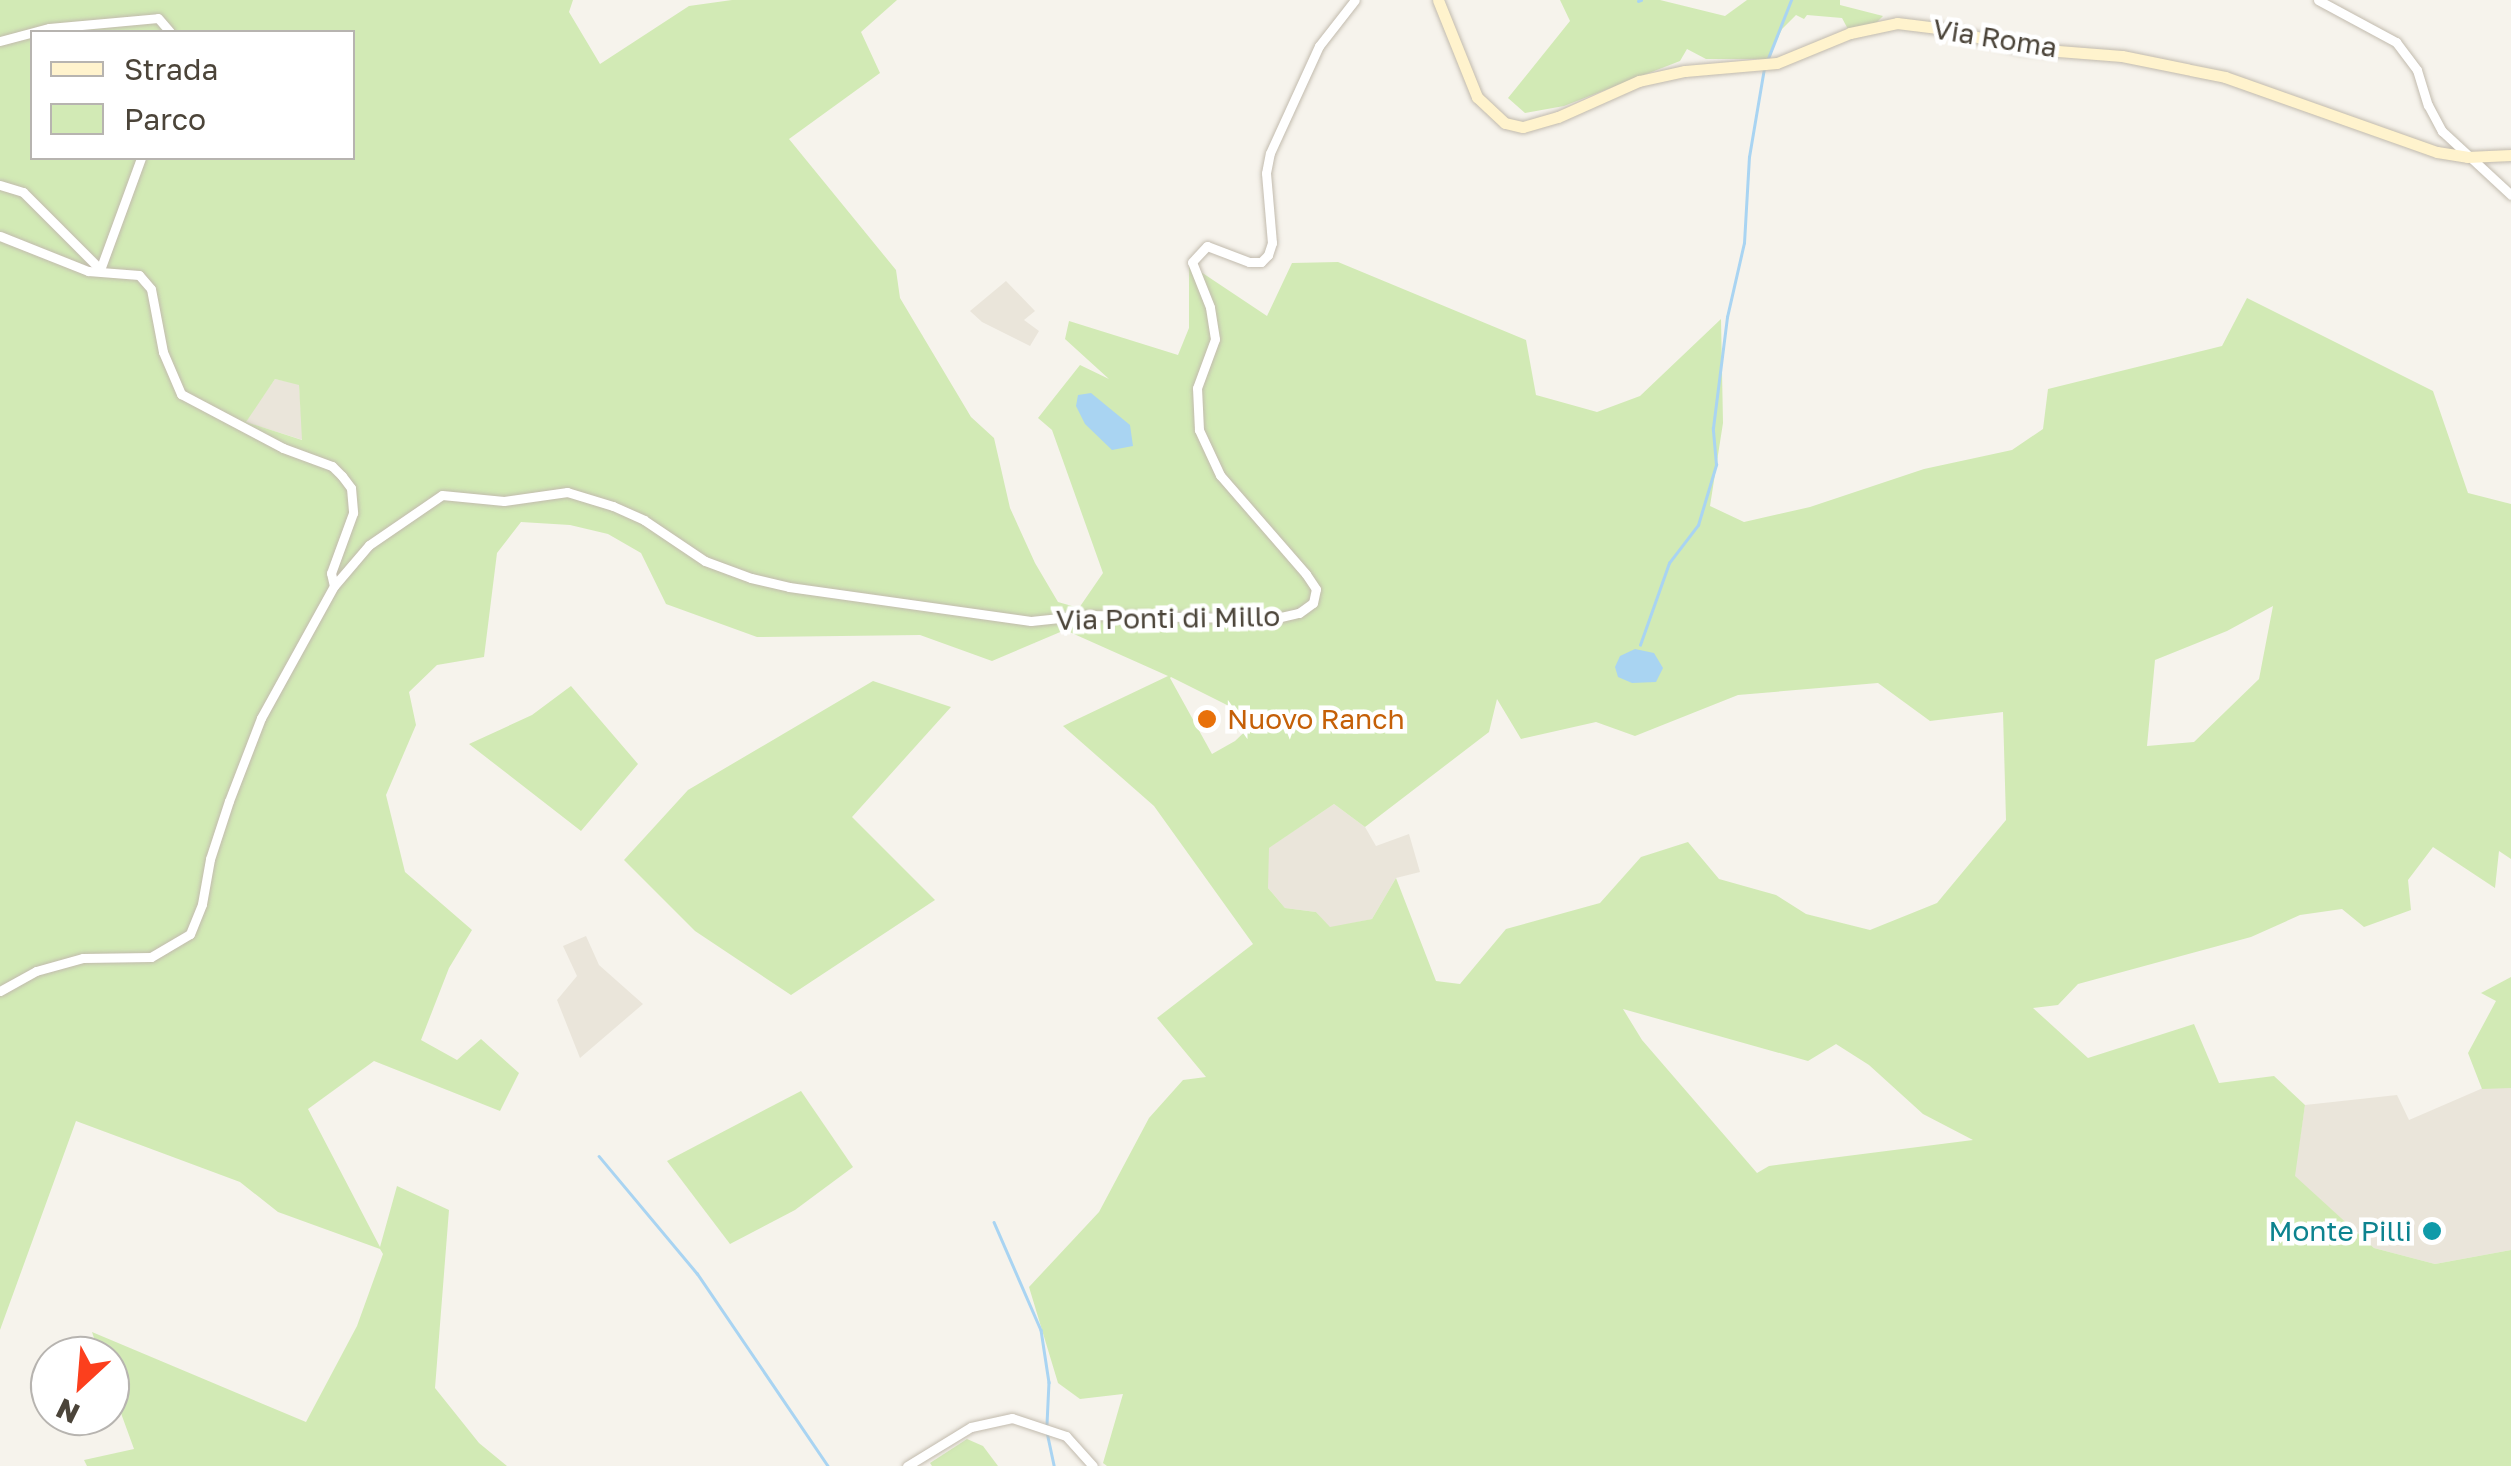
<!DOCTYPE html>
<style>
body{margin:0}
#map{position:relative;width:2511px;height:1466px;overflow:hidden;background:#f6f3ec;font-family:"Golos Text",sans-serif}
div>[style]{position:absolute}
.residential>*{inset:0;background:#eae5da}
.green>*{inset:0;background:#d2eab5}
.water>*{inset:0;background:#a9d4f2}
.stream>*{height:2.5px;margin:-1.25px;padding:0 1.25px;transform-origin:1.25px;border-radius:1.25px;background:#a9d4f2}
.roads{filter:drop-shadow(0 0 2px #c2bbae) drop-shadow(0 0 2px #c2bbae)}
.minor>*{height:9px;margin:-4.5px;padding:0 4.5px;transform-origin:4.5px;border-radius:4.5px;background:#fff}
.secondary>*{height:11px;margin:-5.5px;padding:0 5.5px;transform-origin:5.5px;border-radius:5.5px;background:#fff3cd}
.dots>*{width:28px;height:28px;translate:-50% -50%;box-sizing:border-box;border:5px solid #fff;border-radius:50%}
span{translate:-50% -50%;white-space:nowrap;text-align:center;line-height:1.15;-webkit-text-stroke:9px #fff;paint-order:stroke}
.street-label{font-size:28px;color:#4b4439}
.food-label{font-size:28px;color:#c56008}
.left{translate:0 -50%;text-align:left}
.culture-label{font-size:28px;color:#0d838f}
.right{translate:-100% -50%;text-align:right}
.legend{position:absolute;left:30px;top:30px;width:325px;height:130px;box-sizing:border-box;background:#fff;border:2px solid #b7b4b0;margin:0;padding:12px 18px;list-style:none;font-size:30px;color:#4b4439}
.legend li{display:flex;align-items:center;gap:20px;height:50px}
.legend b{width:50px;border:2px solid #b7b4b0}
.north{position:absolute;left:30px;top:1336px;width:100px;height:100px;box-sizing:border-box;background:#fff;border:2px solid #b7b4b0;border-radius:50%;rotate:206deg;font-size:28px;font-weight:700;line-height:40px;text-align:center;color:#4b4439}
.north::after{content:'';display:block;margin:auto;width:35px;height:45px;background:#fc3f1d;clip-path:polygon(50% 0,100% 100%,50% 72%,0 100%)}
</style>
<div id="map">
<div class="residential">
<div style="clip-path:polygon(1006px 281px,1035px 311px,1024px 320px,1039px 331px,1030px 346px,982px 322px,970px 311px)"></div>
<div style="clip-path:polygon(275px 379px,299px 384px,303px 440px,245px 422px)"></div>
<div style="clip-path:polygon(1334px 804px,1365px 827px,1376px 846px,1409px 834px,1420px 872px,1396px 878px,1372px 919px,1330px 928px,1316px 912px,1285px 908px,1268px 888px,1268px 848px)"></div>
<div style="clip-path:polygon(586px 936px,599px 965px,643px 1004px,580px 1058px,557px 1000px,577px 976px,563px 946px)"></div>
<div style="clip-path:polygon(2490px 1085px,2511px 1088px,2511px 1250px,2435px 1264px,2374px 1248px,2294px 1176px,2305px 1105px,2397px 1095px,2409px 1120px)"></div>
</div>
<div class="green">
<div style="clip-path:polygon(evenodd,0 0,573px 0,569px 12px,600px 64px,689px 6px,732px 0,897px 0,861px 32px,880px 73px,789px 139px,896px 270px,900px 298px,971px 417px,994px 438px,1010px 508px,1035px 563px,1058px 602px,1079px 608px,1103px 573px,1052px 430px,1038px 418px,1080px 365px,1109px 379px,1065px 339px,1069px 321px,1178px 355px,1189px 328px,1189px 264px,1267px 316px,1292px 263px,1338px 262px,1526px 340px,1536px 395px,1597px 412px,1640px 396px,1721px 319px,1723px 423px,1710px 506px,1744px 522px,1810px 507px,1924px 469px,2012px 450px,2043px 429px,2048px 389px,2222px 346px,2247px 298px,2433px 391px,2468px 493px,2511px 504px,2511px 859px,2499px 851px,2495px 888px,2433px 847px,2408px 880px,2411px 910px,2364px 927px,2342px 909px,2300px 915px,2251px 937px,2078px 984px,2058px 1005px,2033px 1008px,2088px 1058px,2194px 1024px,2219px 1083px,2274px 1076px,2305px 1105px,2295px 1176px,2374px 1248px,2435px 1264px,2511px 1250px,2511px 1466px,1107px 1466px,1103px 1463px,1123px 1394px,1080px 1399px,1058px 1383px,1029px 1287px,1099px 1212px,1149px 1118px,1183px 1080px,1206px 1077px,1157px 1018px,1253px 944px,1154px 806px,1063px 726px,1168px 676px,1065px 630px,992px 661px,920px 635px,757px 637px,666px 604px,641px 553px,608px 534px,570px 525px,521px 522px,497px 553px,484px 657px,437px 665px,409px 692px,416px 725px,386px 795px,405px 872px,472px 930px,449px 968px,421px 1040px,457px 1060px,481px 1039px,519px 1073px,500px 1111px,374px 1061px,308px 1109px,380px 1247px,397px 1186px,449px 1210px,435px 1388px,479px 1443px,507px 1466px,87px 1466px,84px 1460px,134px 1449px,110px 1383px,110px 1356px,100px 1356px,92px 1332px,306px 1422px,357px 1326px,383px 1254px,380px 1249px,278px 1212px,240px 1182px,76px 1121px,0 1330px,0 0,32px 32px,352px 32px,352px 158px,32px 158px,32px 32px,0 0,275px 379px,299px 385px,302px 440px,246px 422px,275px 379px,0 0,2273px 606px,2259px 679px,2194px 742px,2147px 746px,2155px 660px,2227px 631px,2273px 606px,0 0,1170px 678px,1171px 677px,1257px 720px,1235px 741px,1212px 754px,1170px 678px,0 0,1878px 683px,1930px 721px,2003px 712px,2006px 820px,1937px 903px,1870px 930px,1806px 914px,1776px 895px,1719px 879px,1688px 842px,1641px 857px,1600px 903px,1506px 929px,1460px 984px,1436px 981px,1396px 878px,1372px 919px,1330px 927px,1316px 912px,1285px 908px,1268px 888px,1269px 848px,1334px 804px,1365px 827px,1489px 732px,1497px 699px,1521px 739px,1596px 722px,1635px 736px,1738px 695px,1878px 683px,0 0,1623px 1009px,1808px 1061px,1836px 1044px,1869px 1065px,1923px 1114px,1973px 1140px,1769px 1166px,1757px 1173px,1642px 1040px,1623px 1009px)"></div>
<div style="clip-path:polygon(1560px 0,1660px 0,1725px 16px,1747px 0,1840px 0,1840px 5px,1883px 16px,1873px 26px,1850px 33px,1842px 18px,1807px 15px,1804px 19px,1796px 15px,1782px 29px,1768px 59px,1706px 59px,1687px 49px,1680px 61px,1564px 106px,1525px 113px,1508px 98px,1570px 21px)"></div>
<div style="clip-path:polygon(873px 681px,951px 707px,852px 817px,935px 900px,791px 995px,695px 931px,624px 860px,688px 790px)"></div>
<div style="clip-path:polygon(571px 686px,638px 764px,581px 831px,469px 744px,532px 715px)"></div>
<div style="clip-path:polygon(2511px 977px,2511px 1088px,2482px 1089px,2468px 1053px,2496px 1001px,2481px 993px)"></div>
<div style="clip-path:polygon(801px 1091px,853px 1167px,795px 1210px,730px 1244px,667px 1161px)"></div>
<div style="clip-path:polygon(967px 1439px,983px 1446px,998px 1466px,932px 1466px,930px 1463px)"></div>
</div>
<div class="water">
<div style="clip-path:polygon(1091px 393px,1130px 425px,1133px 446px,1112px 450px,1085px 424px,1076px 406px,1078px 395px)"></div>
<div style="clip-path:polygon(1635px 649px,1654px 653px,1663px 668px,1656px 682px,1632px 683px,1618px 677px,1615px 667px,1620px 656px)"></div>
</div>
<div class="stream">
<div style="left:1638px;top:1px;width:3px;rotate:-18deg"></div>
<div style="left:1767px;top:61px;width:66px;rotate:-68.5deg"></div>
<div style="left:1640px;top:645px;width:87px;rotate:-70.5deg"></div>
<div style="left:1669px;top:563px;width:48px;rotate:-52.7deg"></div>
<div style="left:1698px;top:525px;width:63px;rotate:-73.3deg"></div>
<div style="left:1716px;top:465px;width:37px;rotate:-95deg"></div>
<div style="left:1713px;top:428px;width:112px;rotate:-82.8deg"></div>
<div style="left:1727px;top:317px;width:76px;rotate:-77.1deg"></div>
<div style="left:1744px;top:243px;width:86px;rotate:-86.7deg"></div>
<div style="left:1749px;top:157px;width:90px;rotate:-80.4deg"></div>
<div style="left:599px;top:1156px;width:153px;rotate:50.1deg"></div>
<div style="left:697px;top:1273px;width:233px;rotate:55.8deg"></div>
<div style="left:994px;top:1222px;width:118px;rotate:66.5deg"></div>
<div style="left:1041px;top:1330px;width:53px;rotate:81.3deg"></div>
<div style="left:1049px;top:1382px;width:42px;rotate:92.7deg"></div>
<div style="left:1047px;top:1432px;width:35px;rotate:78deg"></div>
</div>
<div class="roads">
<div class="minor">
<div style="left:2318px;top:0;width:89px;rotate:28.3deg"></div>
<div style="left:2396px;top:42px;width:35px;rotate:53deg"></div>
<div style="left:2417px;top:70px;width:37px;rotate:73deg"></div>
<div style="left:2428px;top:105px;width:30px;rotate:62deg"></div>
<div style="left:2442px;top:131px;width:94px;rotate:42.8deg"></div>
<div style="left:0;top:41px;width:51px;rotate:-14.9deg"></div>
<div style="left:49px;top:28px;width:109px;rotate:-5.2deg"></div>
<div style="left:158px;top:18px;width:18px;rotate:49deg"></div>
<div style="left:0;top:185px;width:24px;rotate:17deg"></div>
<div style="left:23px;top:192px;width:106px;rotate:45deg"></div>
<div style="left:0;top:236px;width:95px;rotate:21.7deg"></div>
<div style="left:88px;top:271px;width:51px;rotate:4.5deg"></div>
<div style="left:139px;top:275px;width:18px;rotate:49deg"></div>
<div style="left:151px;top:289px;width:64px;rotate:79.2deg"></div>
<div style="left:163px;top:352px;width:46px;rotate:66.8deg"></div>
<div style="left:181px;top:394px;width:115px;rotate:27.9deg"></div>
<div style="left:283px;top:448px;width:52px;rotate:20.2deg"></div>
<div style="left:332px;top:466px;width:14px;rotate:45deg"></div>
<div style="left:342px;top:476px;width:15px;rotate:53deg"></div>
<div style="left:351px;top:488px;width:25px;rotate:85deg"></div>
<div style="left:353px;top:513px;width:64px;rotate:110.1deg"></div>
<div style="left:331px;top:573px;width:13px;rotate:77deg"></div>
<div style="left:100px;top:270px;width:119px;rotate:-69.9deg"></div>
<div style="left:0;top:991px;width:41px;rotate:-29.1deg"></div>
<div style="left:36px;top:971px;width:49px;rotate:-15.5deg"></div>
<div style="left:83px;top:958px;width:68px;rotate:-0.8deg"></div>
<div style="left:151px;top:957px;width:45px;rotate:-30.5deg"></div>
<div style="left:190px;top:934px;width:32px;rotate:-68deg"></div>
<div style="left:202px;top:904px;width:46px;rotate:-79.9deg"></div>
<div style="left:210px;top:859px;width:61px;rotate:-71.9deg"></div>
<div style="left:229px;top:801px;width:89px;rotate:-68.9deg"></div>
<div style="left:261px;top:718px;width:151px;rotate:-61.1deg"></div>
<div style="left:334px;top:586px;width:54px;rotate:-49.5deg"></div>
<div style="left:369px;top:545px;width:88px;rotate:-34.4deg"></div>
<div style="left:442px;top:495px;width:62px;rotate:5.5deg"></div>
<div style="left:504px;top:501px;width:64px;rotate:-8.1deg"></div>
<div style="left:567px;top:492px;width:48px;rotate:16.9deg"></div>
<div style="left:613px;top:506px;width:34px;rotate:24deg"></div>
<div style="left:644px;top:520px;width:73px;rotate:33.9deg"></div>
<div style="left:705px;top:561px;width:49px;rotate:20.3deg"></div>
<div style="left:751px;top:578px;width:39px;rotate:13deg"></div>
<div style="left:789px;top:587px;width:244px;rotate:8deg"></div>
<div style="left:1031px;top:621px;width:57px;rotate:-6deg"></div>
<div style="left:1088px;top:615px;width:184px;rotate:1.2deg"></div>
<div style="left:1272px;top:619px;width:28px;rotate:-13deg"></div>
<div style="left:1299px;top:613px;width:17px;rotate:-36deg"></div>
<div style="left:1313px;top:603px;width:14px;rotate:-78deg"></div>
<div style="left:1316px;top:589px;width:18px;rotate:-124deg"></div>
<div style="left:1306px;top:574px;width:131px;rotate:-131deg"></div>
<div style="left:1220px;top:475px;width:50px;rotate:-115deg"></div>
<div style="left:1199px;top:430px;width:42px;rotate:-92.7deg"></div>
<div style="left:1197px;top:388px;width:52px;rotate:-69.8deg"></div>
<div style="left:1215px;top:339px;width:32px;rotate:-99deg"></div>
<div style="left:1210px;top:307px;width:48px;rotate:-111.8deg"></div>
<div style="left:1192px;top:262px;width:22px;rotate:-47deg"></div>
<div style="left:1207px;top:246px;width:45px;rotate:20.9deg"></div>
<div style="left:1249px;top:262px;width:12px"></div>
<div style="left:1261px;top:262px;width:10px;rotate:-45deg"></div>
<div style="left:1268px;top:255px;width:13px;rotate:-72deg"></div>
<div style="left:1272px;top:243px;width:70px;rotate:-94.9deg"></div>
<div style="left:1266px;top:173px;width:20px;rotate:-79deg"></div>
<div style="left:1270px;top:153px;width:118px;rotate:-65.4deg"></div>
<div style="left:1319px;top:46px;width:58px;rotate:-52deg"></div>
<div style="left:907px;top:1466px;width:75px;rotate:-31.4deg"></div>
<div style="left:971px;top:1427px;width:42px;rotate:-12.4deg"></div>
<div style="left:1012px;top:1418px;width:57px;rotate:18.4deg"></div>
<div style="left:1066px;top:1436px;width:40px;rotate:48deg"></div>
</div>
<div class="secondary">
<div style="left:1438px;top:0;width:105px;rotate:68.1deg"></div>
<div style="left:1477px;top:97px;width:38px;rotate:43deg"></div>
<div style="left:1505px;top:123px;width:18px;rotate:13deg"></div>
<div style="left:1523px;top:127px;width:36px;rotate:-16deg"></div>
<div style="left:1558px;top:117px;width:89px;rotate:-24deg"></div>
<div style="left:1639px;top:81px;width:47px;rotate:-12.3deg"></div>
<div style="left:1685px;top:71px;width:92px;rotate:-5deg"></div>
<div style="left:1777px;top:63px;width:79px;rotate:-22.3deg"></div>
<div style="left:1850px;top:33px;width:48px;rotate:-12deg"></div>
<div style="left:1897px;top:23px;width:49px;rotate:7deg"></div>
<div style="left:1946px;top:29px;width:76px;rotate:14.4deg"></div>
<div style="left:2020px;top:48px;width:102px;rotate:4.5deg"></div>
<div style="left:2122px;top:56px;width:105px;rotate:11.5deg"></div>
<div style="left:2225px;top:77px;width:225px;rotate:19.5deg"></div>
<div style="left:2437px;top:152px;width:30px;rotate:9deg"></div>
<div style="left:2467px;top:157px;width:44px;rotate:-2.6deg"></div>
</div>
</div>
<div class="dots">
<div style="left:1207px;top:719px;background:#e8710a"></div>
<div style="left:2432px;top:1231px;background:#0f9aa8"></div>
</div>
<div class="street-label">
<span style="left:1995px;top:38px;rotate:9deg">Via Roma</span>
<span style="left:1168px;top:618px;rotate:-1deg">Via Ponti di Millo</span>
</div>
<div class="food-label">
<span class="left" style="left:1227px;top:719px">Nuovo Ranch</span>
</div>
<div class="culture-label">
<span class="right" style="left:2412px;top:1231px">Monte Pilli</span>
</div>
<ul class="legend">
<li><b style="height:12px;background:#fff3cd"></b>Strada</li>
<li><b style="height:28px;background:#d2eab5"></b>Parco</li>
</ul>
<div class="north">N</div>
</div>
